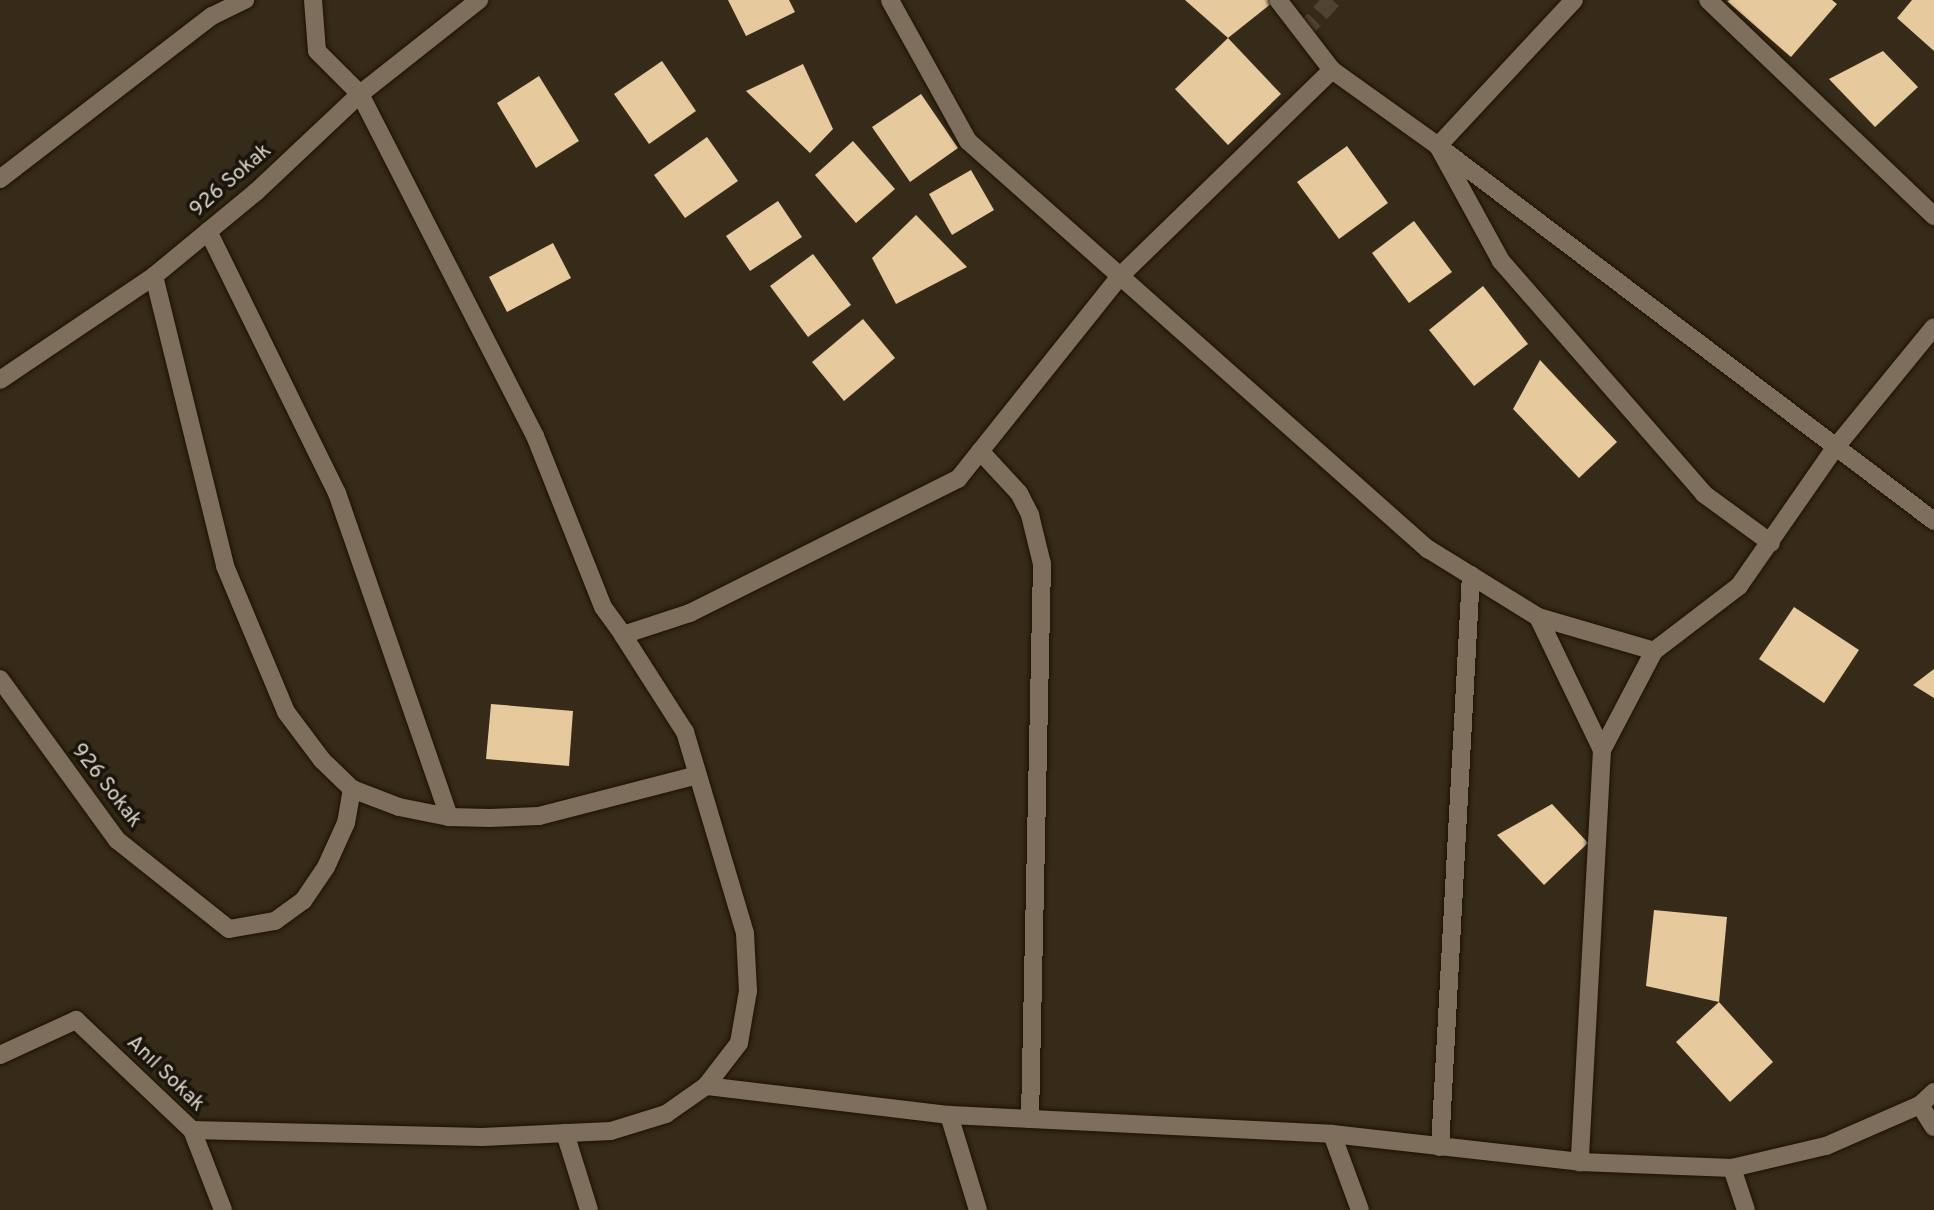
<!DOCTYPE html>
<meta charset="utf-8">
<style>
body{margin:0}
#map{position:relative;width:1934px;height:1210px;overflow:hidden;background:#362a18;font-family:Overpass,sans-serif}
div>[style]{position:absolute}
.building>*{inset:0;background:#e6c99d}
.street-tunnel>*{height:18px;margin-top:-9px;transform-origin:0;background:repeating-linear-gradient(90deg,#4f4332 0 18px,transparent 0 27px)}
.roads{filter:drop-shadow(0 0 2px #1d1202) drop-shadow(0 0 2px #1d1202)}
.street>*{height:18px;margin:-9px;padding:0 9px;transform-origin:9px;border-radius:9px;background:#7d6f5b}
span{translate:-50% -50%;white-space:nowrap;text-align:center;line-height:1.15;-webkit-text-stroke:7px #19140c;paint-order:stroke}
.street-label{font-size:21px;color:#dad2c7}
</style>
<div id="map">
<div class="building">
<div style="clip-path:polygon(728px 0,789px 0,795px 12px,746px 36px)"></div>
<div style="clip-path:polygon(1185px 0,1269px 0,1272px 3px,1228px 38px)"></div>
<div style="clip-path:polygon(1730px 0,1832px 0,1837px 4px,1791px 57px,1727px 1px)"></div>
<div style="clip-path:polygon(1912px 0,1934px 0,1934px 51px,1897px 18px)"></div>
<div style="clip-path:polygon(1228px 38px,1281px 94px,1228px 145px,1175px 89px)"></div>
<div style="clip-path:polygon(1883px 51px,1918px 87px,1875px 127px,1829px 79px)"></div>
<div style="clip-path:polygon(662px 61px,696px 111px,649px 144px,614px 94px)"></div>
<div style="clip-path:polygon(803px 64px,833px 129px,810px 153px,746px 91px)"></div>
<div style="clip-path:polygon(539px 76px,579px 141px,536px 168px,497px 103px)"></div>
<div style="clip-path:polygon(921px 94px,958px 148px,910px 182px,872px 127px)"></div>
<div style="clip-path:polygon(707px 137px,738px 181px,685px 218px,654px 175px)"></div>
<div style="clip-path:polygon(853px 141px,895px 189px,856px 223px,815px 175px)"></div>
<div style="clip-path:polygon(1347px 146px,1388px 203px,1339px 239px,1297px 182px)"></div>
<div style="clip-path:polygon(971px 170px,994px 210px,952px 235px,929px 194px)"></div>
<div style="clip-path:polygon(778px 201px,802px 237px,750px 271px,726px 236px)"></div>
<div style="clip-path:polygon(916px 215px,967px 267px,896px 304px,872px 258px)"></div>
<div style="clip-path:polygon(1414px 221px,1452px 272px,1409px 303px,1372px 253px)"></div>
<div style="clip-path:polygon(553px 243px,571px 278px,507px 312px,489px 277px)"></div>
<div style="clip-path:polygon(813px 254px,851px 305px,808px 337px,770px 286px)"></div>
<div style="clip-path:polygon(1483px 286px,1528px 344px,1474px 386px,1429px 330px)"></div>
<div style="clip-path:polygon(863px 319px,895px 358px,844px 401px,812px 362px)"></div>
<div style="clip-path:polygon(1540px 360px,1617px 442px,1579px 478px,1513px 409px)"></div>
<div style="clip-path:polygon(1794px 607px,1859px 650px,1824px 703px,1759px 659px)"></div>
<div style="clip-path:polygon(1934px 669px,1934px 698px,1913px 685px)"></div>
<div style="clip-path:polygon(491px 704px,573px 711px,569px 766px,486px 759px)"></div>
<div style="clip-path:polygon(1552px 804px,1588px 843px,1544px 885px,1497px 835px)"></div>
<div style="clip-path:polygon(1654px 910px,1727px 917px,1719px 1002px,1646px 986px)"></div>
<div style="clip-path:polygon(1719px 1002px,1773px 1062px,1730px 1102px,1676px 1042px)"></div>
</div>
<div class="street-tunnel">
<div style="left:1302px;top:33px;width:45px;rotate:-47.7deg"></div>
</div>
<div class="roads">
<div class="street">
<div style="left:313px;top:0;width:51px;rotate:85.5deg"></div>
<div style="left:317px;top:51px;width:61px;rotate:45deg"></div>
<div style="left:360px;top:94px;width:384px;rotate:62.9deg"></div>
<div style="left:535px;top:436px;width:184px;rotate:68.3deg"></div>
<div style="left:603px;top:607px;width:34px;rotate:54deg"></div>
<div style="left:623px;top:635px;width:71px;rotate:-18.2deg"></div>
<div style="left:690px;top:613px;width:300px;rotate:-26.6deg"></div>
<div style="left:958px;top:479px;width:260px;rotate:-51.4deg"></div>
<div style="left:1120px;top:276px;width:203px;rotate:-138.4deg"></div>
<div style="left:968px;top:141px;width:161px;rotate:-119deg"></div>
<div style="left:1278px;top:0;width:88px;rotate:52.4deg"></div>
<div style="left:1332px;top:70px;width:130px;rotate:35.6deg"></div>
<div style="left:1438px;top:146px;width:622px;rotate:37.09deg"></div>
<div style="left:1574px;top:0;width:200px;rotate:133deg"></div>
<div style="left:1438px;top:146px;width:131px;rotate:61.3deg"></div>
<div style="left:1501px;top:261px;width:309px;rotate:48.9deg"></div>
<div style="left:1704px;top:494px;width:83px;rotate:36.2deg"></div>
<div style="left:1708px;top:0;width:313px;rotate:43.7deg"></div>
<div style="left:1332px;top:70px;width:296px;rotate:135.8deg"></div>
<div style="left:1120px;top:276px;width:412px;rotate:41.6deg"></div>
<div style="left:1428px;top:549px;width:129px;rotate:31.7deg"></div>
<div style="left:1538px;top:617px;width:121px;rotate:16.3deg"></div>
<div style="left:1654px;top:651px;width:107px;rotate:-37.4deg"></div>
<div style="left:1739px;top:586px;width:168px;rotate:-55.2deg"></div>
<div style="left:1835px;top:448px;width:156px;rotate:-50.7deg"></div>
<div style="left:0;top:179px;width:267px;rotate:-37.6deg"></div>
<div style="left:212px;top:16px;width:37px;rotate:-26deg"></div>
<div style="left:208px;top:231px;width:292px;rotate:63.8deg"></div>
<div style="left:337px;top:493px;width:343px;rotate:70.9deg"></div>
<div style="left:154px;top:276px;width:299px;rotate:76.2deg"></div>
<div style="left:225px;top:566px;width:158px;rotate:67.3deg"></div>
<div style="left:286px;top:712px;width:60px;rotate:53.1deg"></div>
<div style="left:322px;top:760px;width:42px;rotate:44deg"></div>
<div style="left:352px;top:789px;width:50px;rotate:21deg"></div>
<div style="left:399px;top:807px;width:51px;rotate:11.3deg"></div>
<div style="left:449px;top:817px;width:41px;rotate:1.4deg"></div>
<div style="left:490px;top:818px;width:49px;rotate:-2.3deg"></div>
<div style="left:539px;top:816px;width:164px;rotate:-14.5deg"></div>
<div style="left:0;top:380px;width:186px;rotate:-34deg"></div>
<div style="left:154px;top:276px;width:132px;rotate:-39.5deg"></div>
<div style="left:256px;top:192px;width:143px;rotate:-43.3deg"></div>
<div style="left:360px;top:94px;width:152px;rotate:-38.3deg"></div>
<div style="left:980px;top:451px;width:57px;rotate:47.1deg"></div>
<div style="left:1019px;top:493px;width:25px;rotate:63deg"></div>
<div style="left:1030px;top:515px;width:50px;rotate:76.2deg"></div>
<div style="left:1042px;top:564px;width:555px;rotate:91.24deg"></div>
<div style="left:1538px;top:617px;width:148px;rotate:64.3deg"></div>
<div style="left:1602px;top:750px;width:413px;rotate:93.1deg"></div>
<div style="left:0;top:679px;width:199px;rotate:54deg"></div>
<div style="left:117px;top:840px;width:143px;rotate:38.5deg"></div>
<div style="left:229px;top:929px;width:47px;rotate:-9.9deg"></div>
<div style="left:275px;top:921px;width:34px;rotate:-36deg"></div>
<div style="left:303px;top:901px;width:41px;rotate:-55.9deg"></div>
<div style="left:326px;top:867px;width:48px;rotate:-65.6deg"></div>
<div style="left:346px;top:823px;width:35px;rotate:-80deg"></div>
<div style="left:1602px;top:750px;width:112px;rotate:-62.3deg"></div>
<div style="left:0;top:1055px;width:84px;rotate:-24.7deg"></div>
<div style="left:76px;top:1020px;width:160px;rotate:43.5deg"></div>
<div style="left:192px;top:1130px;width:86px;rotate:68.8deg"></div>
<div style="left:706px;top:1086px;width:245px;rotate:6.8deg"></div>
<div style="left:949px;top:1115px;width:99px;rotate:73deg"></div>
<div style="left:1920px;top:1105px;width:26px;rotate:58deg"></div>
<div style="left:949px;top:1115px;width:383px;rotate:2.8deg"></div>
<div style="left:1332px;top:1134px;width:250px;rotate:6.4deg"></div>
<div style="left:1580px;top:1162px;width:152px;rotate:2.3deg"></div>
<div style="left:1732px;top:1168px;width:97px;rotate:-13.2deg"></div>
<div style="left:1826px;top:1146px;width:103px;rotate:-23.6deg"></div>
<div style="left:1920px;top:1105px;width:19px;rotate:-43deg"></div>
<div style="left:192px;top:1130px;width:290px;rotate:1.4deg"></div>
<div style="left:482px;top:1137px;width:129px;rotate:-2.7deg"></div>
<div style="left:611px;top:1131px;width:58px;rotate:-17.2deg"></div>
<div style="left:666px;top:1114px;width:49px;rotate:-35deg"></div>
<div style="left:706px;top:1086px;width:54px;rotate:-52.5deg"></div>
<div style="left:739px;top:1043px;width:53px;rotate:-80.2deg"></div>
<div style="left:748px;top:991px;width:58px;rotate:-93deg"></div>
<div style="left:745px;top:933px;width:210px;rotate:-106.6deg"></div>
<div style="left:685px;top:732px;width:115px;rotate:-122.6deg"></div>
<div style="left:565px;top:1133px;width:81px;rotate:72.7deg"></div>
<div style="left:1332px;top:1134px;width:81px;rotate:69.8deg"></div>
<div style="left:1440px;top:1147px;width:573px;rotate:-86.9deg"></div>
<div style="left:1732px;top:1168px;width:44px;rotate:71.6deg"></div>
</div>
</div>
<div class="street-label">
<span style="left:231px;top:181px;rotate:-41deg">926 Sokak</span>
<span style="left:106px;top:786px;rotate:52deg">926 Sokak</span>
<span style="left:165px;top:1074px;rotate:44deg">Anıl Sokak</span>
</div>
</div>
